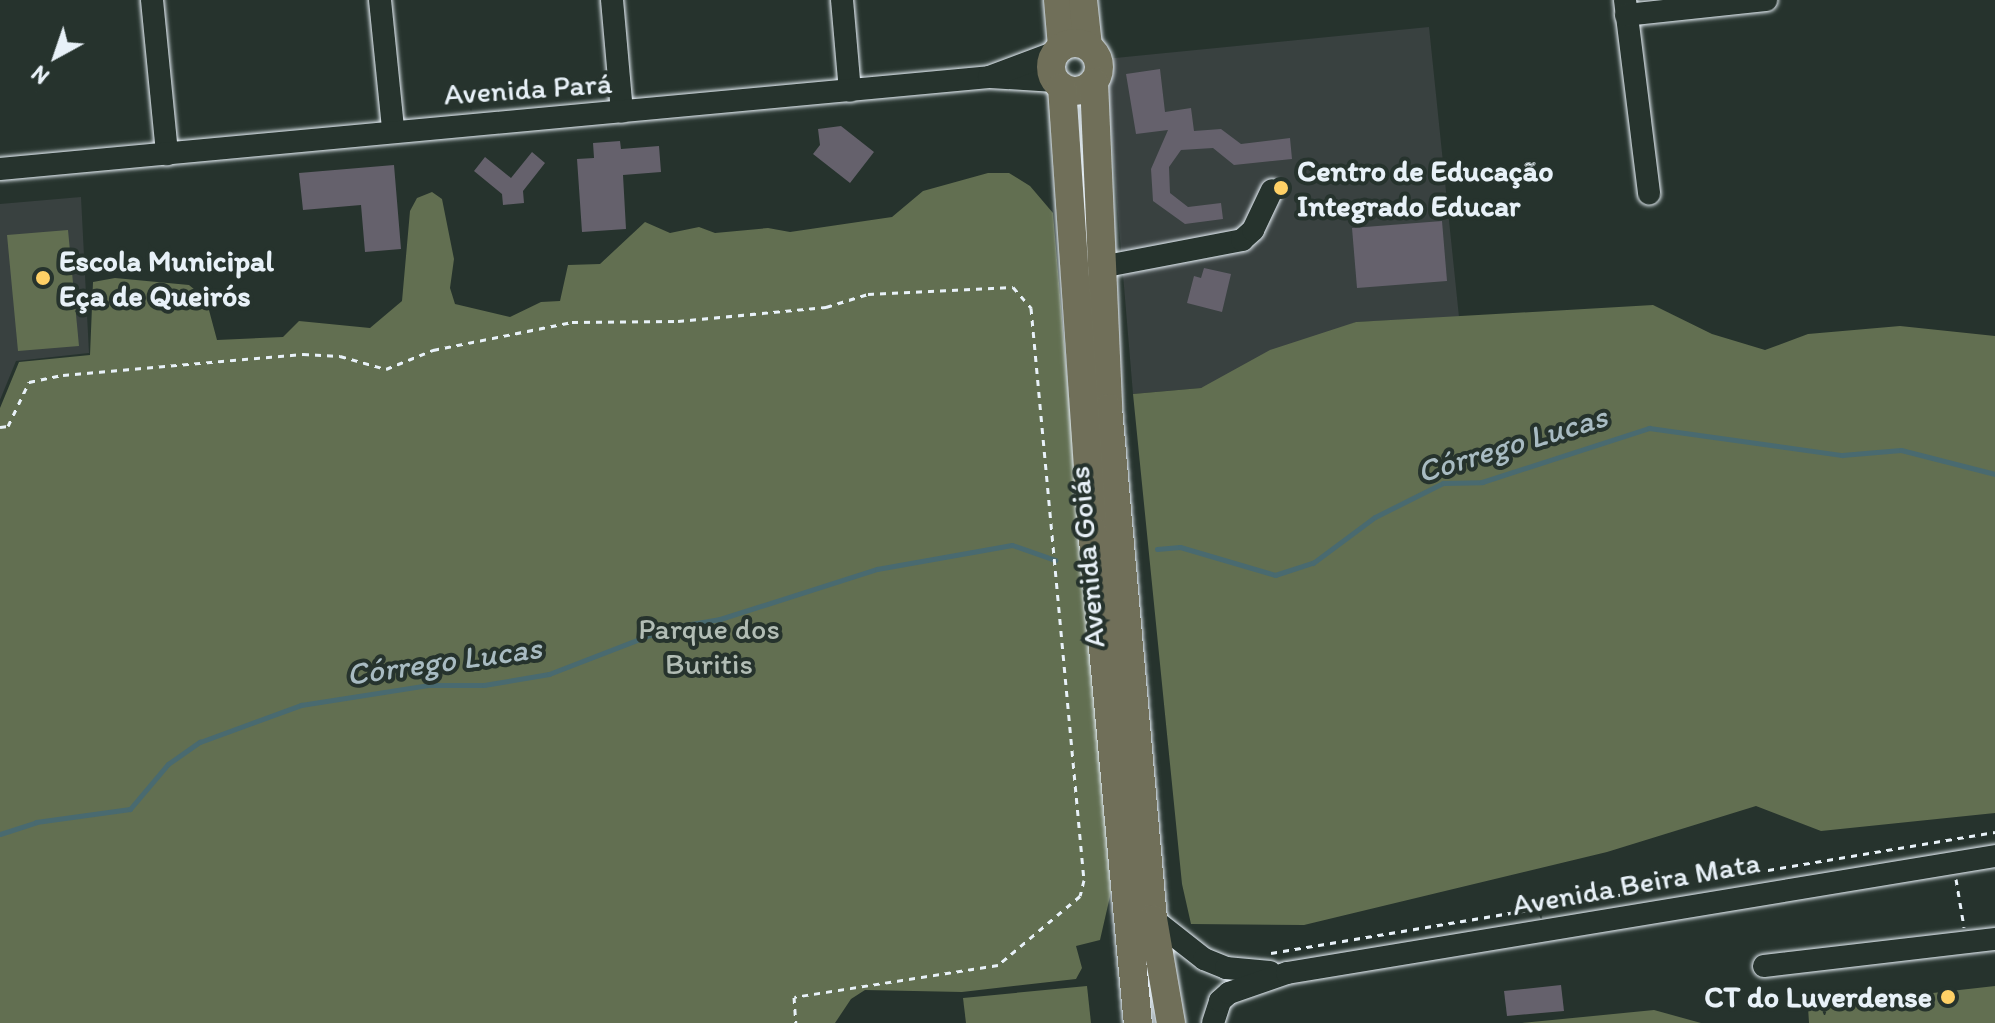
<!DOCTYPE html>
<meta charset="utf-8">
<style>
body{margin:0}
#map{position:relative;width:1995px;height:1023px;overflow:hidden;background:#26332d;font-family:Itim,sans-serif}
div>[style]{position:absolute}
.built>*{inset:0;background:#394140}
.green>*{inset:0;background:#626f51}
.stream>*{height:5px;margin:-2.5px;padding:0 2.5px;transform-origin:2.5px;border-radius:2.5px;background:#496a70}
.building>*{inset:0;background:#65616c}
.path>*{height:3px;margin-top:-1.5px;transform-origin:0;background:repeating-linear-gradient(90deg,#e8f1f8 0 6px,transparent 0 12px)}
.roads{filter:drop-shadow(0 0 2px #e8f1f8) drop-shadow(0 0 2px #e8f1f8)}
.minor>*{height:22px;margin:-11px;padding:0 11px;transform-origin:11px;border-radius:11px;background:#26332d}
.major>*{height:28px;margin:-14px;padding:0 14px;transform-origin:14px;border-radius:14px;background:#706f59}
.major>.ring{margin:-14px;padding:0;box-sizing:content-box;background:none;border:28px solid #706f59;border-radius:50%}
.dots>*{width:22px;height:22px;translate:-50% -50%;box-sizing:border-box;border:4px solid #26332d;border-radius:50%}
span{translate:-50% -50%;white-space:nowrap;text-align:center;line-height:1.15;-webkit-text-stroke:8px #26332d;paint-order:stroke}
.street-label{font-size:30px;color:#e8f1f8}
.poi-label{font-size:30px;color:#e8f1f8;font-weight:700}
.left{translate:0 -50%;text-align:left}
.right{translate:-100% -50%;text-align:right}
.park-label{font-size:30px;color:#b2bdb5}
.water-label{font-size:32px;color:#a8bbc2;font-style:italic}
.north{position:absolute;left:16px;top:16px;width:80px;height:80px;-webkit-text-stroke:6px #26332d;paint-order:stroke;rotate:220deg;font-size:22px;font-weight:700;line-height:32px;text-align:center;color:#e8f1f8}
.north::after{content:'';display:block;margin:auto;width:28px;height:36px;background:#e8f1f8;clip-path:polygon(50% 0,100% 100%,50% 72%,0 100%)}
</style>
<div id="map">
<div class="built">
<div style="clip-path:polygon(1429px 27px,1459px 317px,1356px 322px,1201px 388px,1133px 394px,1105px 59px)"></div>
<div style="clip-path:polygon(81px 197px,89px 353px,16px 361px,0 400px,0 204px)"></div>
</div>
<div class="green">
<div style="clip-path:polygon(988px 173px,1009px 173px,1030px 186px,1053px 213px,1111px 892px,1100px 940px,1076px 946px,1082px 968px,1076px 979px,962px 992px,865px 990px,851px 999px,835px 1023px,0 1023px,0 408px,19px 362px,90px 355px,93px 282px,115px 278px,189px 285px,206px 299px,217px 340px,283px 337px,299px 321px,370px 328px,402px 301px,410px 211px,417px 198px,432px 192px,442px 199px,454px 259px,450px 288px,455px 304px,510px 317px,541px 302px,560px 301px,568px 265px,600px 264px,645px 222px,670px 233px,699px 227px,715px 233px,768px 228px,790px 232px,892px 217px,923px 191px)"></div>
<div style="clip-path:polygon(68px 230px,79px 346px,18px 351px,7px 235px)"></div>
<div style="clip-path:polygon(1653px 305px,1712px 334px,1765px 350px,1808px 334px,1900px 326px,1995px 336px,1995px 813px,1821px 831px,1756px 806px,1607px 852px,1304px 925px,1191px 924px,1182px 884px,1133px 394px,1201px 388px,1270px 350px,1356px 322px)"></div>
<div style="clip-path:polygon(1087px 986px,1091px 1023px,966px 1023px,963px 998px)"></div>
<div style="clip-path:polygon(1995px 986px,1995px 1023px,1809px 1023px,1808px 1007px)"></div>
<div style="clip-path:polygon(1654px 1010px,1701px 1023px,1522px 1023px)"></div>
</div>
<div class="stream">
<div style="left:1157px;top:549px;width:23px;rotate:-5deg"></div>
<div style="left:1180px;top:547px;width:99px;rotate:16.4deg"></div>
<div style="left:1275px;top:575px;width:40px;rotate:-18deg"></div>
<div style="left:1313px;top:563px;width:77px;rotate:-36.6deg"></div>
<div style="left:1375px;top:517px;width:76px;rotate:-26.6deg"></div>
<div style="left:1443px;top:483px;width:39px;rotate:-1deg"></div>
<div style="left:1482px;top:482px;width:176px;rotate:-17.9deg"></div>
<div style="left:1649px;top:428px;width:195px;rotate:8deg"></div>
<div style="left:1842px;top:455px;width:59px;rotate:-4.8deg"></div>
<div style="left:1901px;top:450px;width:97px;rotate:14.3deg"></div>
<div style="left:0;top:834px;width:38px;rotate:-18deg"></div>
<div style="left:36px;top:822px;width:95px;rotate:-7.9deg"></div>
<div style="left:130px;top:809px;width:59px;rotate:-49.8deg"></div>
<div style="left:168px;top:764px;width:39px;rotate:-35deg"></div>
<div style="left:200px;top:742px;width:108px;rotate:-20.1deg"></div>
<div style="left:301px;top:705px;width:130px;rotate:-8.9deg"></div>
<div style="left:429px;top:685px;width:55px"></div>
<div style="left:484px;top:685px;width:66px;rotate:-9.6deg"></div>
<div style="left:549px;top:674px;width:128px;rotate:-21.1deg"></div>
<div style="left:668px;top:628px;width:53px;rotate:-9.8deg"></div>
<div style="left:720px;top:619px;width:165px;rotate:-17.7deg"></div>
<div style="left:877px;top:569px;width:137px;rotate:-10.1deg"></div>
<div style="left:1012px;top:545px;width:46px;rotate:19.2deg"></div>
</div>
<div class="building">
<div style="clip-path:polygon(1160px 69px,1165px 112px,1191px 108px,1194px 131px,1221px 129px,1241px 144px,1290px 138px,1292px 159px,1234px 165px,1213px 148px,1181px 150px,1169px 167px,1170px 193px,1188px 207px,1221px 203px,1223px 219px,1185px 224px,1153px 201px,1151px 169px,1168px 130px,1136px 134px,1126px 74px)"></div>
<div style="clip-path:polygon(841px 126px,874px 152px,850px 183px,813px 154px,820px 145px,818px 129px)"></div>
<div style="clip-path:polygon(620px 141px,621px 149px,659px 146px,661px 172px,623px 175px,626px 229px,582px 232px,577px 159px,594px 158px,593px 143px)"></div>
<div style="clip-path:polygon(532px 152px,545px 163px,523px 191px,524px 203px,503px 205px,502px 194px,474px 171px,485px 157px,511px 178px)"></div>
<div style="clip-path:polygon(394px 165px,401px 249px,365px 252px,361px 205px,303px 210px,299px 173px)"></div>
<div style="clip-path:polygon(1442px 221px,1447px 281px,1357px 288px,1352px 228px)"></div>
<div style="clip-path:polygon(1204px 268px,1231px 274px,1222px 312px,1187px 303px,1194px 276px,1201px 278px)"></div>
<div style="clip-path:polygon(1561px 985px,1564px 1011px,1507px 1016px,1504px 991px)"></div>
</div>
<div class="path">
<div style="left:0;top:427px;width:8px;rotate:-7deg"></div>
<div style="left:8px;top:426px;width:49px;rotate:-64.5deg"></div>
<div style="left:29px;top:382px;width:35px;rotate:-12deg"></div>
<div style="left:63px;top:375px;width:241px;rotate:-5deg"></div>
<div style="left:303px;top:354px;width:37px;rotate:3deg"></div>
<div style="left:340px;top:356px;width:48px;rotate:15.8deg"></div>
<div style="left:386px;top:369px;width:51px;rotate:-22deg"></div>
<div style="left:433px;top:350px;width:142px;rotate:-11.4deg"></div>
<div style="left:572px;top:322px;width:106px;rotate:-0.5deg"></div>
<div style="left:678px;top:321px;width:149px;rotate:-5.4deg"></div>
<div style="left:826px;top:307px;width:44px;rotate:-17.2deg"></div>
<div style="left:868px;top:294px;width:145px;rotate:-2.8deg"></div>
<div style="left:1013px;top:287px;width:28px;rotate:49deg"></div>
<div style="left:1031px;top:308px;width:574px;rotate:84.71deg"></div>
<div style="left:1084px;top:880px;width:16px;rotate:104deg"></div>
<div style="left:1080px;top:896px;width:107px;rotate:139.9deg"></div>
<div style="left:998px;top:965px;width:206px;rotate:171.1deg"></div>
<div style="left:794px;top:997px;width:26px;rotate:86deg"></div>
<div style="left:1956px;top:879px;width:49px;rotate:80.5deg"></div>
<div style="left:1271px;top:953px;width:734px;rotate:-9.49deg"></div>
</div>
<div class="roads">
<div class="minor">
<div style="left:152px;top:0;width:155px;rotate:84.4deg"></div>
<div style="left:380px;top:0;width:130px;rotate:84.2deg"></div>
<div style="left:612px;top:0;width:112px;rotate:84.9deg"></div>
<div style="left:842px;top:0;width:91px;rotate:85deg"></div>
<div style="left:1625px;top:0;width:195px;rotate:82.9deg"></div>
<div style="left:1626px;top:15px;width:141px;rotate:-6.1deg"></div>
<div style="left:990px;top:77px;width:65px;rotate:3.5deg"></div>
<div style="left:0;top:169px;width:993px;rotate:-5.31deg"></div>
<div style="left:989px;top:77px;width:72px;rotate:-20.5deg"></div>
<div style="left:1101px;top:267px;width:144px;rotate:-10.8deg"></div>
<div style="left:1242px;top:240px;width:15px;rotate:-42deg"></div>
<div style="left:1253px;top:230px;width:44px;rotate:-64.6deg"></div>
<div style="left:1153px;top:919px;width:65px;rotate:38.1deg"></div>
<div style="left:1204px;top:959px;width:24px;rotate:22deg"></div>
<div style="left:1226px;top:968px;width:44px;rotate:5.2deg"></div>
<div style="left:1764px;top:966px;width:233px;rotate:-6.7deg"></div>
<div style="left:1213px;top:1023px;width:23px;rotate:-72deg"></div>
<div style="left:1220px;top:1001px;width:12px;rotate:-42deg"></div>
<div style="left:1229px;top:993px;width:61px;rotate:-19deg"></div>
<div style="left:1287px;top:973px;width:718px;rotate:-9.38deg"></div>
</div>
<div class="major">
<div style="left:1058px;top:0;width:47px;rotate:85.1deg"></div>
<div style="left:1083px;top:0;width:46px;rotate:83.8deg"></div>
<div class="ring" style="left:1051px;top:43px;width:20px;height:20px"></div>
<div style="left:1094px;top:82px;width:326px;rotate:87.5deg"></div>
<div style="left:1108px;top:408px;width:513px;rotate:84.97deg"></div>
<div style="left:1153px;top:919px;width:106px;rotate:80.2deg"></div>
<div style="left:1062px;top:87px;width:443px;rotate:86.1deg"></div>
<div style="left:1092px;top:529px;width:496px;rotate:84.7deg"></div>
</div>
</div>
<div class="dots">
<div style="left:1281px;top:188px;background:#ffd166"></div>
<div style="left:43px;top:278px;background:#ffd166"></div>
<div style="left:1948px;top:997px;background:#ffd166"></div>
</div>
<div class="street-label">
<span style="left:528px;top:89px;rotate:-4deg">Avenida Pará</span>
<span style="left:1087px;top:557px;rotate:-95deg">Avenida Goiás</span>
<span style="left:1636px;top:884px;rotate:-10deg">Avenida Beira Mata</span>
</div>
<div class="poi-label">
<span class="left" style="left:1297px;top:188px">Centro de Educação<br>Integrado Educar</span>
<span class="left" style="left:59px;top:278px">Escola Municipal<br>Eça de Queirós</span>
<span class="right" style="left:1932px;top:997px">CT do Luverdense</span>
</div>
<div class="park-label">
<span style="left:709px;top:646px">Parque dos<br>Buritis</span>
</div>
<div class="water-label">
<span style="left:1512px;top:444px;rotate:-17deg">Córrego Lucas</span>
<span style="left:444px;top:661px;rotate:-8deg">Córrego Lucas</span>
</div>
<div class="north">N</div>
</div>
